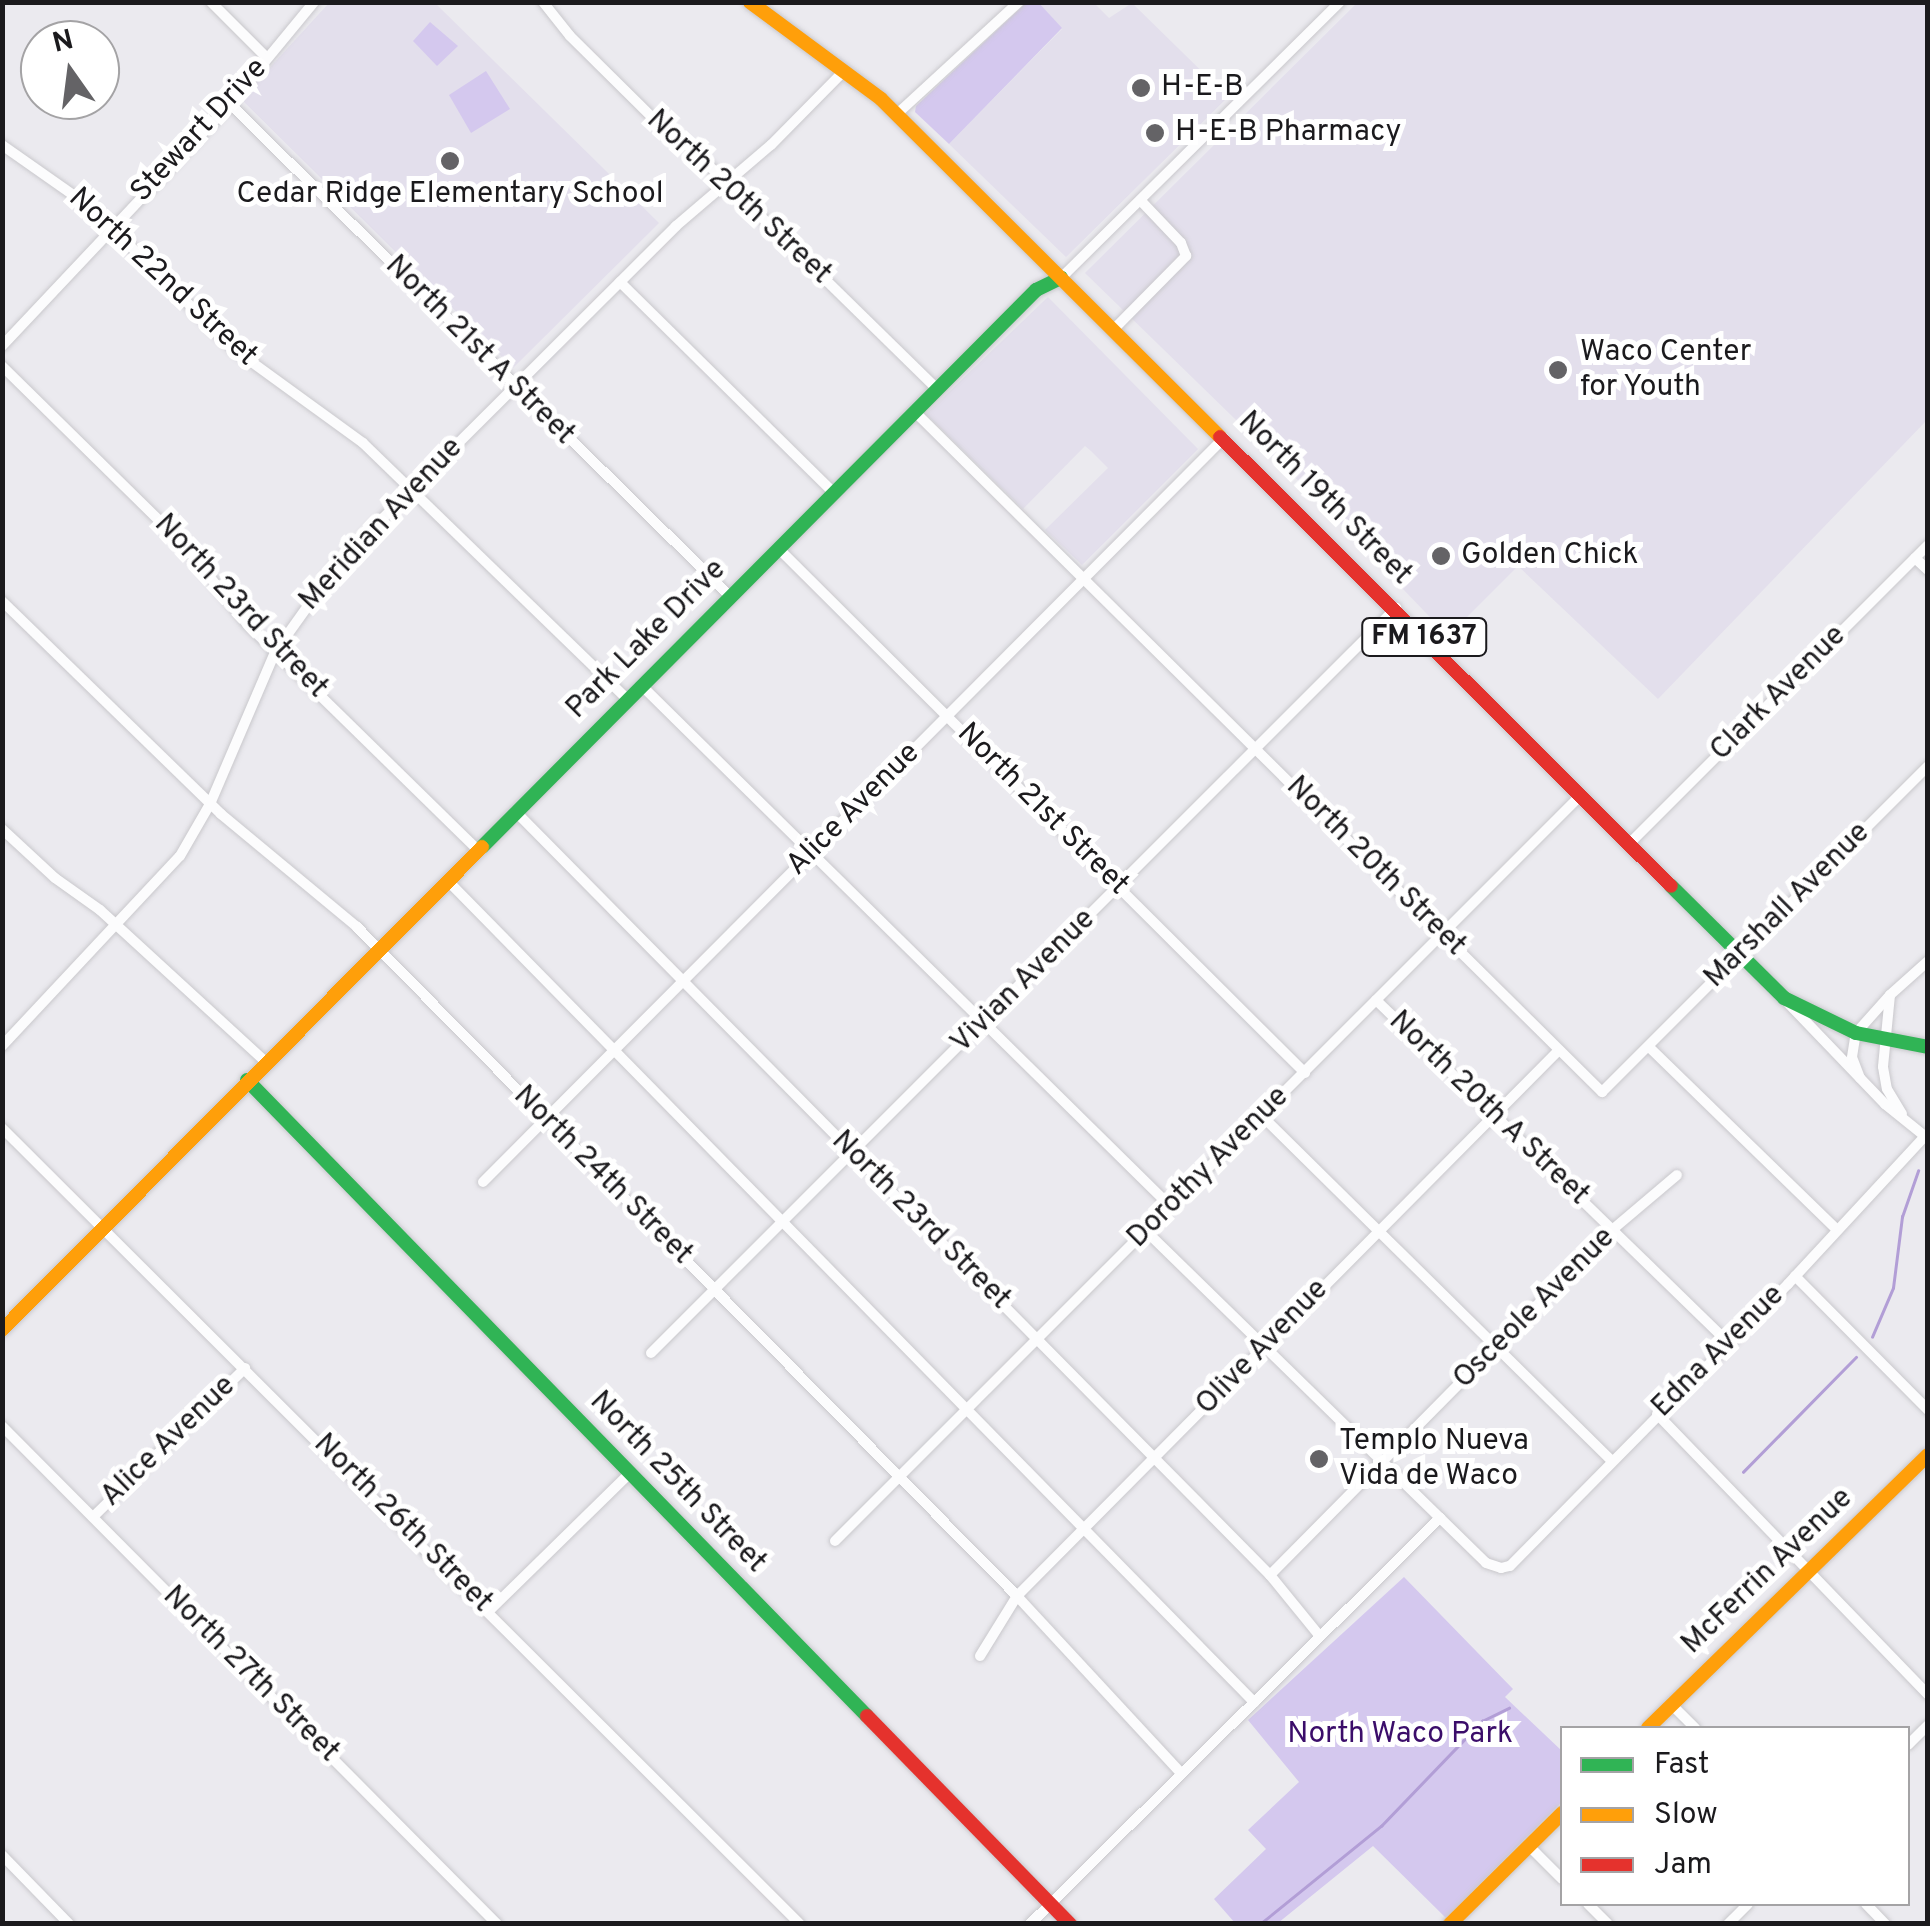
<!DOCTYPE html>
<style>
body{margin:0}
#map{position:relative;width:1930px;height:1926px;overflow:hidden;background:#ebeaef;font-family:Overpass,sans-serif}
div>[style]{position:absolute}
.built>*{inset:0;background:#e3dfec}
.green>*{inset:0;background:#d4c8ee}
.stream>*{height:2.5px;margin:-1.25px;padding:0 1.25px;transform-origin:1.25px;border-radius:1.25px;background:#b29ed6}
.roads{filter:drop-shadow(0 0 2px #c9c8cc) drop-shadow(0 0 2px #c9c8cc)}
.street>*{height:10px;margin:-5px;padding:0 5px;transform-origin:5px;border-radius:5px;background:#fcfcfd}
.fast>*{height:14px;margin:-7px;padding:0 7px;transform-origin:7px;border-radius:7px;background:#30b455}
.slow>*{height:14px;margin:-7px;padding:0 7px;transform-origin:7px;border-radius:7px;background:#ff9f0a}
.jam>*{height:14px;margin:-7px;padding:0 7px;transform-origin:7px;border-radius:7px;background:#e5322d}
.dots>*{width:28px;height:28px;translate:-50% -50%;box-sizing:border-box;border:5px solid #fff;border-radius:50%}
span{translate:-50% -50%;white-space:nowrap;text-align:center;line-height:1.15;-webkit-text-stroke:10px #fff;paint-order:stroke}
.shield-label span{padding:2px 8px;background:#fff;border:2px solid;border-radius:8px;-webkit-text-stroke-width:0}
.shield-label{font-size:28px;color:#1b1a1d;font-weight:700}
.poi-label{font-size:30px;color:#1b1a1d}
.left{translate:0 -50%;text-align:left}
.street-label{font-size:30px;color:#1b1a1d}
.park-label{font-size:30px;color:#3b0d6a}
.frame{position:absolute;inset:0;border:5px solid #1b1a1d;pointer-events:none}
.legend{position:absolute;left:1560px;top:1726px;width:350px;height:180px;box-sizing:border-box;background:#fff;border:2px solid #a4a3a5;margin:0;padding:12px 18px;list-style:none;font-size:30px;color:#1b1a1d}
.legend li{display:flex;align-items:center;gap:20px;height:50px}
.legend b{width:50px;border:2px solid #a4a3a5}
.north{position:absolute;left:20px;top:20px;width:100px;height:100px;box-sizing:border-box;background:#fff;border:2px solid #a4a3a5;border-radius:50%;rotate:346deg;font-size:28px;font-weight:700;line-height:40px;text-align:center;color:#1b1a1d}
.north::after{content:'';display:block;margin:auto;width:35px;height:45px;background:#646366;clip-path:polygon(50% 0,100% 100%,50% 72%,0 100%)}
</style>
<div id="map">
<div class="built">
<div style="clip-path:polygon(329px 3px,435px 3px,659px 223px,513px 368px,241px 99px)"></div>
<div style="clip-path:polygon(1039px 3px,1094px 3px,1109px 18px,1132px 3px,1228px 97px,1066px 257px,949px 144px,1062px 29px)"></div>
<div style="clip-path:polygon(1357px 3px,1927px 3px,1927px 420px,1658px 699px,1518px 566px,1448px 636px,1312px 494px,1085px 273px)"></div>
<div style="clip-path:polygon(1048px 297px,1198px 449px,1082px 565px,1045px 530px,1108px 468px,1091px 451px,1085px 446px,1023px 509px,926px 414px)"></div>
</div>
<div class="green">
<div style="clip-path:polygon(1026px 3px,1039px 3px,1062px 28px,949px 144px,915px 112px,916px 106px)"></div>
<div style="clip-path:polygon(430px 22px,458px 46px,437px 66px,413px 41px)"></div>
<div style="clip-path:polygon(486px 71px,510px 109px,471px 133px,449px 95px)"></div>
<div style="clip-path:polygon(1404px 1577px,1513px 1689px,1505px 1697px,1562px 1751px,1562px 1802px,1446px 1918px,1373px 1846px,1278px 1923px,1235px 1923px,1214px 1899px,1266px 1849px,1248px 1830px,1299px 1782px,1248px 1720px)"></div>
</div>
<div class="stream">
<div style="left:1872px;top:1337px;width:53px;rotate:-66.8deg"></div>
<div style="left:1893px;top:1288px;width:72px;rotate:-82.8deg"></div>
<div style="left:1902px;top:1217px;width:49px;rotate:-70.8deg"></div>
<div style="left:1743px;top:1472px;width:161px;rotate:-45.5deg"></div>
<div style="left:1260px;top:1924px;width:156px;rotate:-39deg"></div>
<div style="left:1381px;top:1826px;width:146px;rotate:-46.1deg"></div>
<div style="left:1482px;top:1721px;width:30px;rotate:-26deg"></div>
</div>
<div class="roads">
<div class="street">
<div style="left:211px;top:2px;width:79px;rotate:45deg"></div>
<div style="left:543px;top:2px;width:43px;rotate:51.5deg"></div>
<div style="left:570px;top:36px;width:129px;rotate:44.7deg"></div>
<div style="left:662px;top:127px;width:36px;rotate:36deg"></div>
<div style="left:691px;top:148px;width:346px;rotate:44.4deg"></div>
<div style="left:230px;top:104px;width:701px;rotate:44.54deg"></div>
<div style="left:897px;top:114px;width:166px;rotate:-42.6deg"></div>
<div style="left:2px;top:145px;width:111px;rotate:35.1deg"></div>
<div style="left:93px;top:209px;width:200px;rotate:44.8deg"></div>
<div style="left:235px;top:350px;width:158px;rotate:36deg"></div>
<div style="left:363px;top:443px;width:368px;rotate:44.1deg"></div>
<div style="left:1061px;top:278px;width:392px;rotate:-44.7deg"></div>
<div style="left:620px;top:282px;width:301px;rotate:44.6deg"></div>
<div style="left:1114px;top:329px;width:103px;rotate:-45.4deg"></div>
<div style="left:1186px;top:256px;width:14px;rotate:-111deg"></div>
<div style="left:1181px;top:243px;width:59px;rotate:-133.6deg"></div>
<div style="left:2px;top:346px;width:332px;rotate:-46.7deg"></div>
<div style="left:230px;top:104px;width:132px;rotate:-50.5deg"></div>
<div style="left:2px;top:366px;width:258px;rotate:44.5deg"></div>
<div style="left:186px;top:547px;width:98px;rotate:51.6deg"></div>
<div style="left:247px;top:624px;width:322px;rotate:44.4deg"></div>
<div style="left:915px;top:412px;width:967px;rotate:44.71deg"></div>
<div style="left:1602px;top:1092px;width:461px;rotate:-45deg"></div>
<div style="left:778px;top:548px;width:744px;rotate:44.89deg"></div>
<div style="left:1915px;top:558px;width:18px;rotate:43deg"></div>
<div style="left:2px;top:601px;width:305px;rotate:44.2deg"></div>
<div style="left:221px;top:814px;width:177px;rotate:39.7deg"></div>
<div style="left:357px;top:927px;width:940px;rotate:45.39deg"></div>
<div style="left:1017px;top:1596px;width:240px;rotate:47.2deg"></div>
<div style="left:641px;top:685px;width:744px;rotate:44.56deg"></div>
<div style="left:515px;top:811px;width:1074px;rotate:45.34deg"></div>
<div style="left:1270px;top:1575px;width:77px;rotate:50.8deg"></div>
<div style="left:2px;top:829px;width:72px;rotate:42.8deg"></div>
<div style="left:55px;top:878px;width:55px;rotate:35.4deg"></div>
<div style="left:100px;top:910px;width:224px;rotate:42.5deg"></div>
<div style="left:1631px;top:842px;width:420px;rotate:-45deg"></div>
<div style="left:448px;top:881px;width:1151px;rotate:45.53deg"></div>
<div style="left:1890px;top:995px;width:51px;rotate:-41.8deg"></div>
<div style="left:1376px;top:1000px;width:492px;rotate:44.2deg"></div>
<div style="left:1789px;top:1004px;width:139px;rotate:46.2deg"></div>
<div style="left:1885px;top:1104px;width:54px;rotate:39deg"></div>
<div style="left:2px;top:1046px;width:260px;rotate:-46.9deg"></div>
<div style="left:180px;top:856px;width:60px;rotate:-60deg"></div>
<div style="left:210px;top:804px;width:165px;rotate:-66.8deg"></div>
<div style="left:275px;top:652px;width:112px;rotate:-54.5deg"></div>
<div style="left:340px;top:561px;width:474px;rotate:-44.9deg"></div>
<div style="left:676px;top:226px;width:125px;rotate:-40.5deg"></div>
<div style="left:771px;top:145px;width:105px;rotate:-45.4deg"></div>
<div style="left:1649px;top:1047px;width:262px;rotate:44.2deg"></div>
<div style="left:1860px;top:1078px;width:22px;rotate:-111deg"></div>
<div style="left:1852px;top:1057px;width:24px;rotate:-81deg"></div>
<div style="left:1856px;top:1033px;width:51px;rotate:-48.2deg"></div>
<div style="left:1890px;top:995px;width:72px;rotate:95.6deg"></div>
<div style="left:1883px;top:1067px;width:22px;rotate:80deg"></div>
<div style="left:1887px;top:1089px;width:29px;rotate:59deg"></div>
<div style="left:1262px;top:1116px;width:490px;rotate:44.6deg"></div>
<div style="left:2px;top:1128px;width:1127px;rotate:44.93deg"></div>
<div style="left:483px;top:1182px;width:1050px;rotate:-45.12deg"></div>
<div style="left:1146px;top:1231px;width:475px;rotate:44.3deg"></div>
<div style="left:1486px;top:1563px;width:16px;rotate:18deg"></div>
<div style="left:1501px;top:1568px;width:9px;rotate:-13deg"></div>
<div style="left:1510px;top:1566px;width:396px;rotate:-45.4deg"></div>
<div style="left:1788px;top:1284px;width:202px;rotate:-47.2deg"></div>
<div style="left:1795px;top:1276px;width:189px;rotate:45.2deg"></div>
<div style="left:651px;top:1353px;width:1054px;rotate:-45deg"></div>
<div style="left:1657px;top:1414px;width:390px;rotate:46deg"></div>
<div style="left:2px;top:1426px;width:702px;rotate:45.17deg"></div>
<div style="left:93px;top:1517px;width:213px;rotate:-44.4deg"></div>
<div style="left:835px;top:1541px;width:1056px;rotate:-45deg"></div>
<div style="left:1270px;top:1575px;width:486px;rotate:-45.3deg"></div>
<div style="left:1612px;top:1230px;width:85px;rotate:-40.2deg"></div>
<div style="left:489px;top:1611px;width:196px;rotate:-44.4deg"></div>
<div style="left:980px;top:1656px;width:70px;rotate:-58.3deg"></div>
<div style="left:1017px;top:1596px;width:769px;rotate:-45.21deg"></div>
<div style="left:1672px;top:1705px;width:33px;rotate:45deg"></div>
<div style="left:1908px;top:1745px;width:28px;rotate:-45deg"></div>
<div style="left:1529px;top:1846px;width:47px;rotate:45deg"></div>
<div style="left:2px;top:1855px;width:96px;rotate:45.8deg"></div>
<div style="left:1588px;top:1904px;width:28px;rotate:45deg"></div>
<div style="left:1866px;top:1904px;width:28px;rotate:46deg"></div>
<div style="left:1030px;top:1924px;width:577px;rotate:-44.72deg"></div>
<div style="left:1728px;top:1924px;width:28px;rotate:-45deg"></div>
</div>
<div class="fast">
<div style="left:482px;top:847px;width:786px;rotate:-45.15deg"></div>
<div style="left:1036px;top:290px;width:28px;rotate:-26deg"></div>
<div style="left:1671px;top:886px;width:159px;rotate:44.7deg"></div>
<div style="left:1784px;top:998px;width:80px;rotate:25.9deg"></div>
<div style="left:1856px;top:1033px;width:73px;rotate:11deg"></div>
<div style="left:247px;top:1080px;width:888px;rotate:45.73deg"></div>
</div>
<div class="slow">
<div style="left:750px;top:2px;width:163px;rotate:36.5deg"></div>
<div style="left:881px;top:99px;width:479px;rotate:44.9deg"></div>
<div style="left:2px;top:1330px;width:681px;rotate:-45.18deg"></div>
<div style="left:1648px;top:1728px;width:391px;rotate:-44.3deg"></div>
<div style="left:1450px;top:1924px;width:158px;rotate:-44.7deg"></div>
</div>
<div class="jam">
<div style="left:1220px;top:437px;width:636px;rotate:44.87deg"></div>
<div style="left:867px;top:1716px;width:291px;rotate:45.7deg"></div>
</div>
</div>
<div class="dots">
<div style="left:1141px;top:88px;background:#646366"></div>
<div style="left:1155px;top:133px;background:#646366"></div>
<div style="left:450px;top:161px;background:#646366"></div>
<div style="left:1558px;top:370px;background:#646366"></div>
<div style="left:1441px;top:556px;background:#646366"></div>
<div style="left:1319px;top:1459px;background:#646366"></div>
</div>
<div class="shield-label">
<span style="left:1424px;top:637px">FM 1637</span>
</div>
<div class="poi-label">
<span class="left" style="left:1161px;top:88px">H-E-B</span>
<span class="left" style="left:1175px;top:133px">H-E-B Pharmacy</span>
<span style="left:450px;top:195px">Cedar Ridge Elementary School</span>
<span class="left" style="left:1580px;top:370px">Waco Center<br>for Youth</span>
<span class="left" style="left:1461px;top:556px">Golden Chick</span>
<span class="left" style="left:1339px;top:1459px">Templo Nueva<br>Vida de Waco</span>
</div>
<div class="street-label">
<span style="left:200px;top:131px;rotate:-47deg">Stewart Drive</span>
<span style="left:738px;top:198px;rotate:43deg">North 20th Street</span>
<span style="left:162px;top:278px;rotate:43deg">North 22nd Street</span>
<span style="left:479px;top:351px;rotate:45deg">North 21st A Street</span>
<span style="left:1324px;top:499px;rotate:45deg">North 19th Street</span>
<span style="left:382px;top:525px;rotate:-47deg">Meridian Avenue</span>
<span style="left:240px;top:607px;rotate:47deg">North 23rd Street</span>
<span style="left:647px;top:640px;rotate:-45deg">Park Lake Drive</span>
<span style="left:1779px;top:694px;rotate:-45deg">Clark Avenue</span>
<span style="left:854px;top:810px;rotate:-45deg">Alice Avenue</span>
<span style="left:1042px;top:810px;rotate:45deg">North 21st Street</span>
<span style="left:1375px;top:867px;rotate:45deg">North 20th Street</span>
<span style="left:1788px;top:906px;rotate:-45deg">Marshall Avenue</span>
<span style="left:1024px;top:982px;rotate:-45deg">Vivian Avenue</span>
<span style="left:1488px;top:1109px;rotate:44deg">North 20th A Street</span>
<span style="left:1209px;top:1168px;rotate:-45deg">Dorothy Avenue</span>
<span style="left:602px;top:1176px;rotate:45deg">North 24th Street</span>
<span style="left:920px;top:1221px;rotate:45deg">North 23rd Street</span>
<span style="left:1535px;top:1309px;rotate:-45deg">Osceole Avenue</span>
<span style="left:1263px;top:1348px;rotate:-46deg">Olive Avenue</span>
<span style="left:1719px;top:1352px;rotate:-45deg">Edna Avenue</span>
<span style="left:169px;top:1442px;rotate:-44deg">Alice Avenue</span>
<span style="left:677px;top:1483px;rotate:46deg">North 25th Street</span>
<span style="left:402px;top:1524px;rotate:45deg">North 26th Street</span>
<span style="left:1768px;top:1572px;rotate:-44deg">McFerrin Avenue</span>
<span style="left:250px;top:1675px;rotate:45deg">North 27th Street</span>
</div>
<div class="park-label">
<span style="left:1400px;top:1735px">North Waco Park</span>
</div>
<div class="frame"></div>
<ul class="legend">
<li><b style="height:12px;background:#30b455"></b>Fast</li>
<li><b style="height:12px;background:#ff9f0a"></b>Slow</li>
<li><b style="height:12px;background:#e5322d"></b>Jam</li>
</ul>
<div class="north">N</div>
</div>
